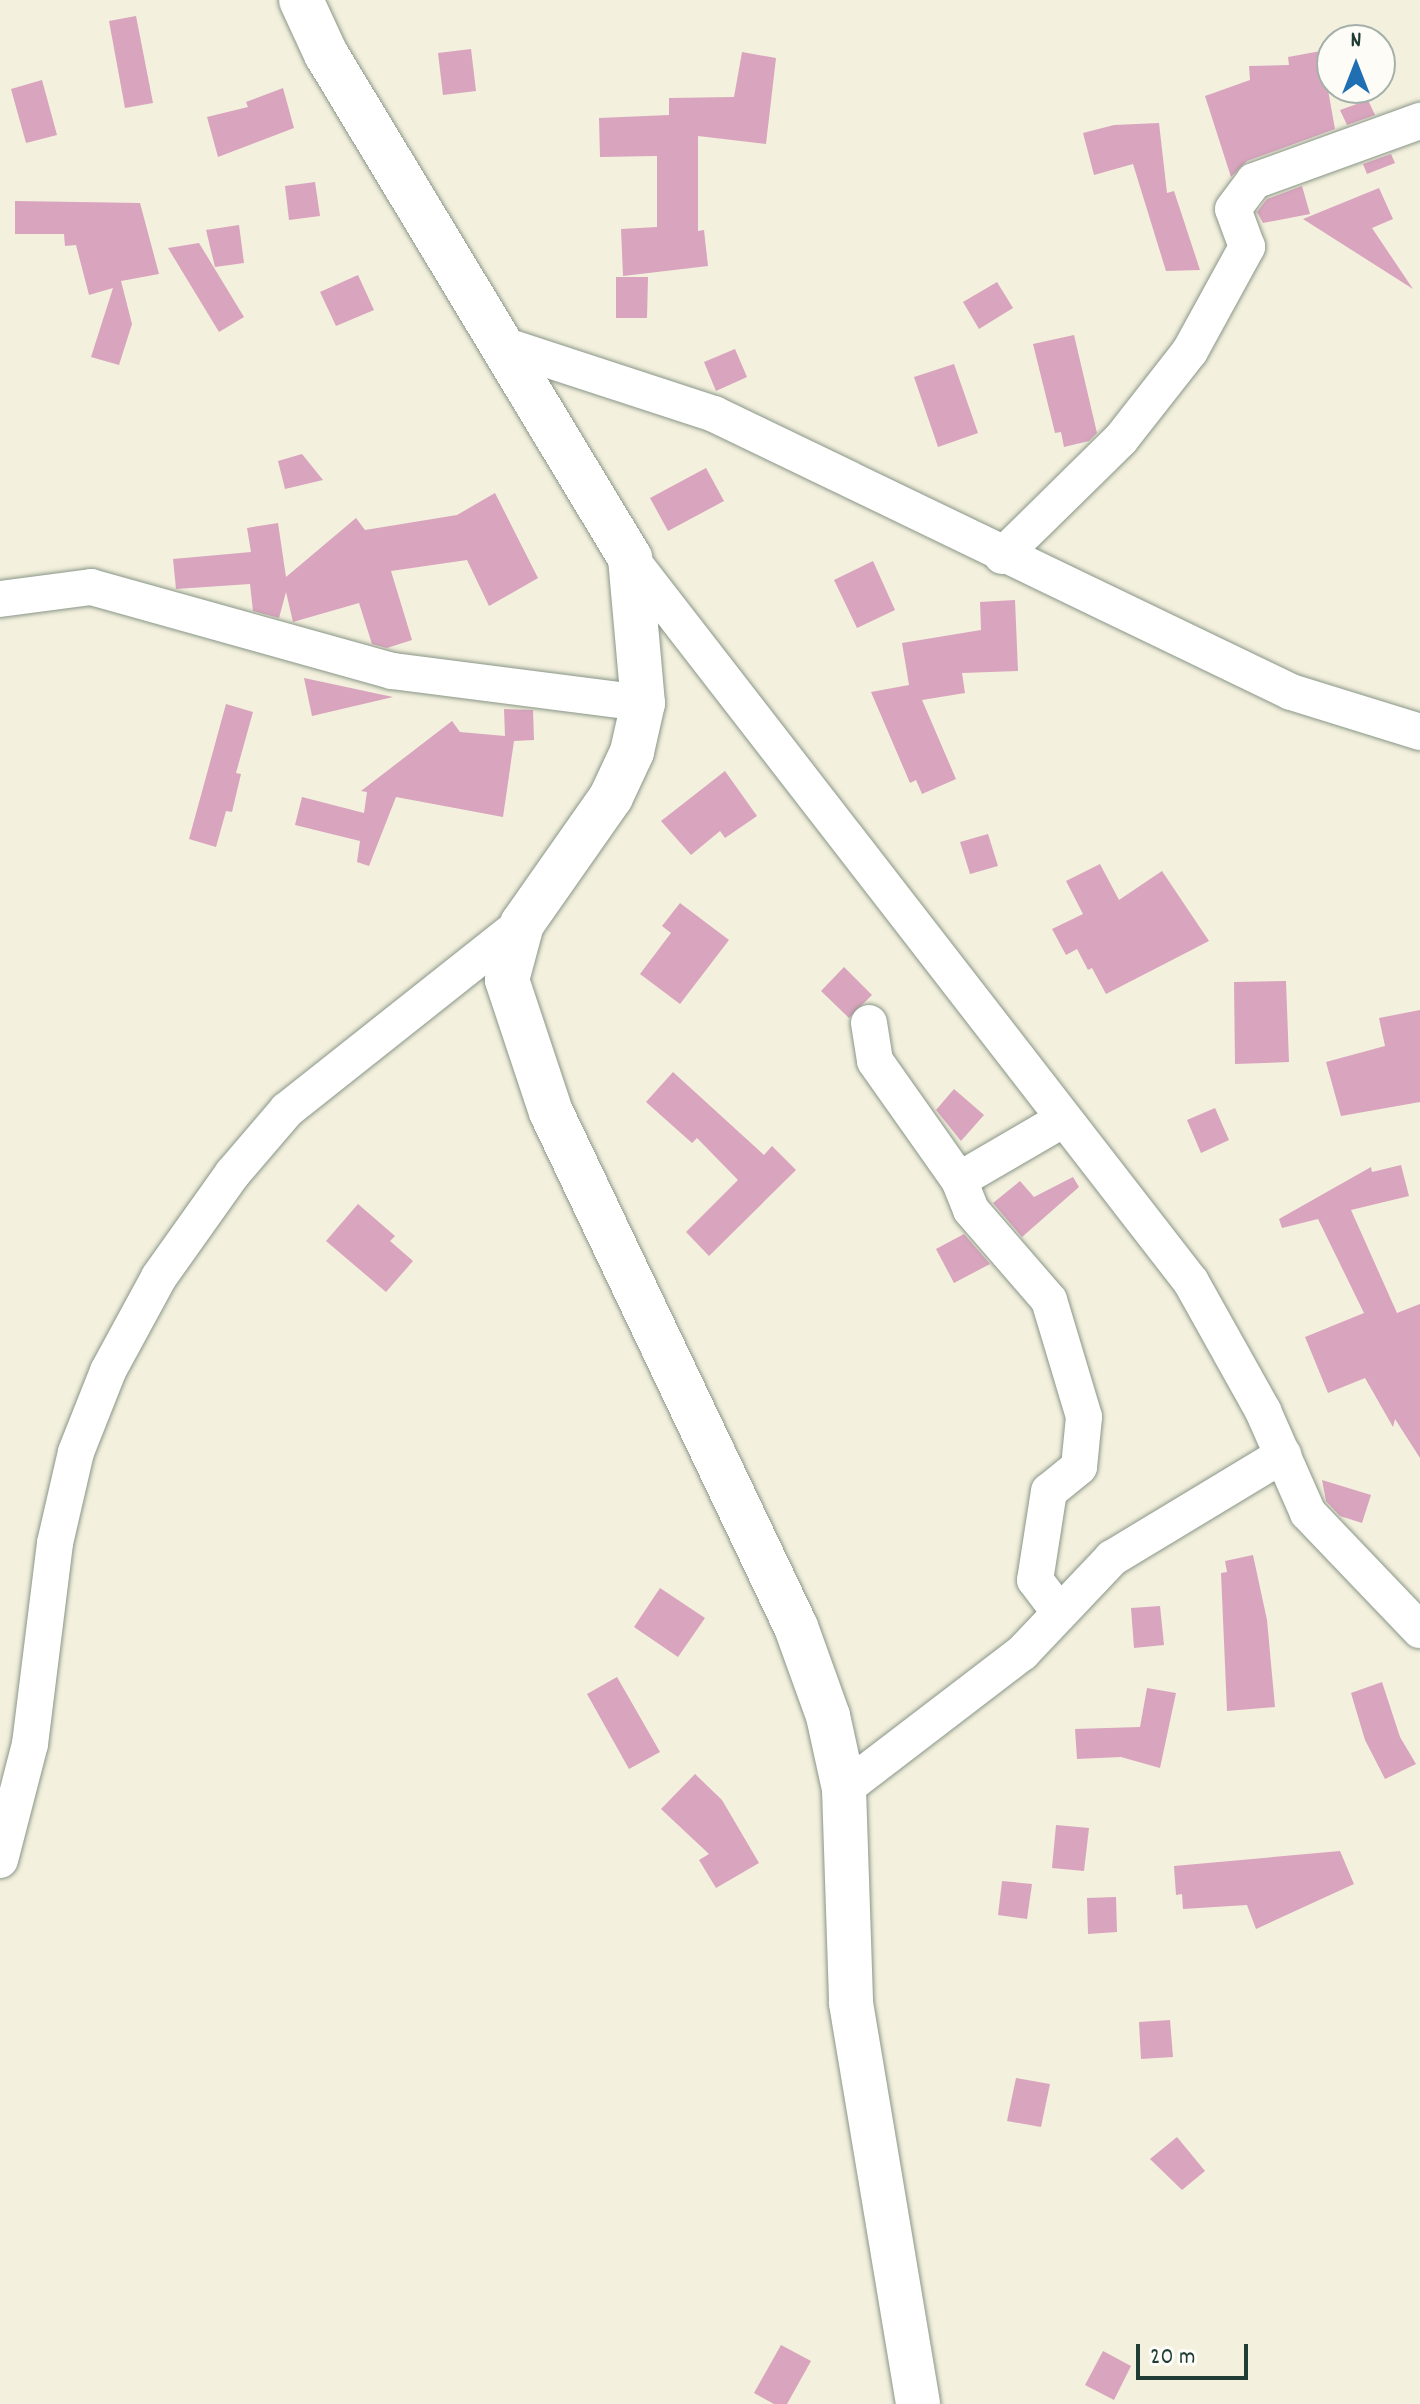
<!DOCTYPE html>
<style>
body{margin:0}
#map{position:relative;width:1420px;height:2404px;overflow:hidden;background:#f3f0dd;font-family:Dekko,sans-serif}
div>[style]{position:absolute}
.building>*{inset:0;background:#d9a4be}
.roads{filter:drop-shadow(0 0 2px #899688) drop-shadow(0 0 2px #899688)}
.minor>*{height:36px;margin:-18px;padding:0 18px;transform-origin:18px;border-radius:18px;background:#fff}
.tertiary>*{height:44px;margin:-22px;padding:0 22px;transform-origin:22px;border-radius:22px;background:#fff}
span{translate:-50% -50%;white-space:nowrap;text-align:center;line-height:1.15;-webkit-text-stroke:7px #fdfcf7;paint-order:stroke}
.north{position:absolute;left:1316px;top:24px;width:80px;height:80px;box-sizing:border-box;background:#fdfcf7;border:2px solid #a4b0a9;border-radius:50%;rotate:0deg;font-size:22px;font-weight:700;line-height:32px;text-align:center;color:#1f3d34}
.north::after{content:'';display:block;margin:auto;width:28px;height:36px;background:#1f6fb2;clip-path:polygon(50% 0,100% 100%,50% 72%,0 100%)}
.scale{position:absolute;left:1136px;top:2344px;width:112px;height:36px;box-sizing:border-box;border:4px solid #1f3d34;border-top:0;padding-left:10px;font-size:24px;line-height:28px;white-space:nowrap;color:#1f3d34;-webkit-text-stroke:6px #fdfcf7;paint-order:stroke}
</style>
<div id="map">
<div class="building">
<div style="clip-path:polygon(136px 16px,153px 103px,125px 108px,109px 21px)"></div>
<div style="clip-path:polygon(471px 49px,476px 91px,443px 95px,438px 53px)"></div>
<div style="clip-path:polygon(1321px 51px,1335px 129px,1247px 161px,1231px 177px,1205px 96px,1250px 80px,1249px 66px,1289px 65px,1288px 57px)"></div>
<div style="clip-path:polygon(742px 52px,776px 58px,766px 144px,698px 136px,698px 231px,704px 230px,708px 266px,623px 276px,621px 229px,657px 227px,657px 156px,600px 157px,599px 118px,669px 115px,669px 98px,734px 97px)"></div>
<div style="clip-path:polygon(42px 80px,57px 135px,26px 143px,11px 89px)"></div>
<div style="clip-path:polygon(283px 88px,294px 128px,218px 157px,207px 117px,248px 107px,246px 102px)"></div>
<div style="clip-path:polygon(1368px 100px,1375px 115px,1347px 125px,1340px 110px)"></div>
<div style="clip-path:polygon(1159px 123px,1167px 193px,1174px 191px,1200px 270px,1166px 271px,1133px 164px,1094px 175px,1083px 133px,1114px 125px)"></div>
<div style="clip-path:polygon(1391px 154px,1395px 163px,1367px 174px,1363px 164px)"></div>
<div style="clip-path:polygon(315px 182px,320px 216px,289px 220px,285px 186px)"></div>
<div style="clip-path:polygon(1302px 186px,1310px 214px,1263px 223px,1257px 212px,1267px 199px)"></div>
<div style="clip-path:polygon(1379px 188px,1393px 219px,1372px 228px,1413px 289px,1303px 219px)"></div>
<div style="clip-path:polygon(15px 201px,140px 203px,159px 274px,121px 281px,132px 324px,119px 365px,91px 357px,113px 288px,89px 295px,76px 245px,65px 246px,64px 234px,15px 234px)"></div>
<div style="clip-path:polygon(239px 225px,244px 263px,215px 267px,206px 230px)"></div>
<div style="clip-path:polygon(199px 243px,244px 317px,219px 332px,168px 248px)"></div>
<div style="clip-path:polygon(358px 275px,374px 310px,336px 326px,320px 292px)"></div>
<div style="clip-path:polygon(616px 277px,648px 277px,647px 318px,616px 318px)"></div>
<div style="clip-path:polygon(997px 282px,1013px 308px,979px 329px,963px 302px)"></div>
<div style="clip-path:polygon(1074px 335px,1097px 433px,1089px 441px,1064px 447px,1061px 432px,1055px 433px,1033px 344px)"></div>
<div style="clip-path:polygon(735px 349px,747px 377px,716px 391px,704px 362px)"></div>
<div style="clip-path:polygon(954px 364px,978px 433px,938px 447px,914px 377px)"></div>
<div style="clip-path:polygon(302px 454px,323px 480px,285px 489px,278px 461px)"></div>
<div style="clip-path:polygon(706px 468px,724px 501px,668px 531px,650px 498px)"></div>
<div style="clip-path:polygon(495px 493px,538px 578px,489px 606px,467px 560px,391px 571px,412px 640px,387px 648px,372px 644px,359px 603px,293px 622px,286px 592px,279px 618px,253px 611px,250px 584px,176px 589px,173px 559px,251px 552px,247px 528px,278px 523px,286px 577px,356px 518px,365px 530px,457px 515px)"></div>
<div style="clip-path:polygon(873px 561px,895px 610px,857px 628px,834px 580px)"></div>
<div style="clip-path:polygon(1015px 600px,1018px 671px,962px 673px,965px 693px,922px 700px,956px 779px,922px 794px,916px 780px,910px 783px,871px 692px,909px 685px,902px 643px,981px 630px,980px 602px)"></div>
<div style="clip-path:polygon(304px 678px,393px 697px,312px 716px)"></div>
<div style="clip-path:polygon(226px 704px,253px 712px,236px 773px,241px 774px,232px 812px,226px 811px,216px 847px,189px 839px)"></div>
<div style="clip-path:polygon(504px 709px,533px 710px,534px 740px,514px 741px,503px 817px,396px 797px,369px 866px,357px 862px,360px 841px,295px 825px,302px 797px,364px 813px,367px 792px,361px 791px,452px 721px,460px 732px,505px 736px)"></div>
<div style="clip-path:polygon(725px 771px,757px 816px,725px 838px,720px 831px,691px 855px,661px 821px)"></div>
<div style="clip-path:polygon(988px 834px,998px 866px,970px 874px,960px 842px)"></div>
<div style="clip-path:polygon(1100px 864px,1119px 900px,1162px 871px,1209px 941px,1106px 994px,1092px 968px,1088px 970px,1077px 949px,1066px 955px,1052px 929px,1083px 914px,1066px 881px)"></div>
<div style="clip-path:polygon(680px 903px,729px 940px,680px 1004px,640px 974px,671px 933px,662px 926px)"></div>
<div style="clip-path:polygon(844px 967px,872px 995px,849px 1018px,821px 991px)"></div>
<div style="clip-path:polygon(1286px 981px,1289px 1062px,1235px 1064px,1234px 982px)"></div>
<div style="clip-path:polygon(1420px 1010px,1420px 1102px,1341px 1116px,1326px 1062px,1385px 1046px,1379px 1018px)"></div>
<div style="clip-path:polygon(673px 1072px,764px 1155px,772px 1146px,796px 1170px,709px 1256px,686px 1232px,738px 1180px,697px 1138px,692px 1143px,646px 1102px)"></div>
<div style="clip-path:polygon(954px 1089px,984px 1115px,961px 1141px,936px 1110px)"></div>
<div style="clip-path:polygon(1215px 1108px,1229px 1140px,1201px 1153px,1187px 1120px)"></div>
<div style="clip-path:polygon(1401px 1165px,1409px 1196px,1351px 1210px,1397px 1313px,1420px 1304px,1420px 1458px,1395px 1419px,1393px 1427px,1365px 1378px,1328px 1393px,1305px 1337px,1364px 1313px,1318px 1219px,1282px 1228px,1279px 1219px,1371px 1167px,1372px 1172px)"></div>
<div style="clip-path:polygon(1073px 1177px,1079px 1187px,1022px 1237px,993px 1203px,1020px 1181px,1034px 1197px)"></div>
<div style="clip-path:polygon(358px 1204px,395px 1236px,390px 1241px,413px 1261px,386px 1292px,326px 1241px)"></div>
<div style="clip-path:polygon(964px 1234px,990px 1264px,954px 1283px,936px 1249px)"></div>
<div style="clip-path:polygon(1322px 1480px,1371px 1495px,1362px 1523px,1340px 1516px,1326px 1501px)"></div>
<div style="clip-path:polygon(1253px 1555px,1267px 1620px,1275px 1707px,1227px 1711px,1221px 1573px,1227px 1572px,1225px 1561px)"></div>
<div style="clip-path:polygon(660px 1588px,705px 1618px,678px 1657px,634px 1627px)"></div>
<div style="clip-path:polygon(1160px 1606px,1164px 1645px,1134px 1648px,1131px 1608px)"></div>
<div style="clip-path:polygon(617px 1677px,660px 1752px,629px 1769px,587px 1694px)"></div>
<div style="clip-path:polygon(1382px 1682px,1400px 1737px,1416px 1764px,1385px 1779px,1365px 1740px,1351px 1693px)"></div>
<div style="clip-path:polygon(1147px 1688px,1176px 1693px,1160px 1768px,1121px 1757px,1077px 1759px,1075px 1729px,1140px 1727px)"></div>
<div style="clip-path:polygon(695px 1774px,722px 1800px,759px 1863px,716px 1888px,699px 1860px,709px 1854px,661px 1809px)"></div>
<div style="clip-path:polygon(1056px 1825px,1089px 1828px,1084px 1871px,1052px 1868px)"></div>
<div style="clip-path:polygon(1340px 1851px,1354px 1884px,1256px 1929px,1247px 1905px,1183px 1909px,1182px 1894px,1176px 1895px,1174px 1866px)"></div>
<div style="clip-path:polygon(1002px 1881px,1032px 1884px,1027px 1919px,998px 1915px)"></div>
<div style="clip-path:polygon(1116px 1897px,1117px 1932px,1088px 1934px,1087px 1898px)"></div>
<div style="clip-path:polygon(1170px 2020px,1173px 2057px,1141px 2059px,1139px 2022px)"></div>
<div style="clip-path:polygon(1016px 2078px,1050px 2084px,1041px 2127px,1007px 2121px)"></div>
<div style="clip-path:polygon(1177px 2137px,1205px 2171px,1182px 2190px,1150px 2159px)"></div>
<div style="clip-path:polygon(781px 2345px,811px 2361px,787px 2404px,774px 2404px,754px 2393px)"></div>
<div style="clip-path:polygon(1103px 2351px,1131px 2366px,1114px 2400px,1085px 2385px)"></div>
</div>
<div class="roads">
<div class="minor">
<div style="left:500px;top:344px;width:225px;rotate:18.1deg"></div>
<div style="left:714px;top:414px;width:640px;rotate:25.72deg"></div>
<div style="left:1291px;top:692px;width:135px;rotate:17.2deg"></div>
<div style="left:1002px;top:556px;width:167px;rotate:-44.5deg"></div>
<div style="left:1121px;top:439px;width:112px;rotate:-51.9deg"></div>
<div style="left:1190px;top:351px;width:119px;rotate:-61.3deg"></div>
<div style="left:1247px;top:247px;width:40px;rotate:-110.2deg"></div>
<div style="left:1233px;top:209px;width:35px;rotate:-53deg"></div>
<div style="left:1254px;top:181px;width:177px;rotate:-19.9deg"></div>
<div style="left:630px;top:558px;width:916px;rotate:52.23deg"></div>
<div style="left:1191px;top:1282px;width:148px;rotate:60.8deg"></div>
<div style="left:1263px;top:1411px;width:111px;rotate:66.2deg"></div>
<div style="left:1308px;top:1513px;width:162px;rotate:46.3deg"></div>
<div style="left:0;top:599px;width:92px;rotate:-7.5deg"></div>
<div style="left:91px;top:587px;width:313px;rotate:15.6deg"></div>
<div style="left:392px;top:671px;width:253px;rotate:7.3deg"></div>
<div style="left:869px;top:1023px;width:38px;rotate:81deg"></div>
<div style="left:875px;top:1061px;width:146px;rotate:54.8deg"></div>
<div style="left:959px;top:1180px;width:32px;rotate:68deg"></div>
<div style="left:971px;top:1210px;width:119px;rotate:49.1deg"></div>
<div style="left:1049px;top:1300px;width:122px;rotate:73.3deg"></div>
<div style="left:1084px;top:1417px;width:50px;rotate:95.7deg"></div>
<div style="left:1079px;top:1467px;width:38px;rotate:141deg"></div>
<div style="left:1049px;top:1491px;width:90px;rotate:98.9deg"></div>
<div style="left:1035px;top:1580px;width:41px;rotate:52.9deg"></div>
<div style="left:959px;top:1180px;width:121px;rotate:-30.2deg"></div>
<div style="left:844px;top:1789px;width:224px;rotate:-37.4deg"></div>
<div style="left:1022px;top:1653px;width:131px;rotate:-46.5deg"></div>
<div style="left:1112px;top:1558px;width:200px;rotate:-31.1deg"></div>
<div style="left:0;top:1860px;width:120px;rotate:-75.5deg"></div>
<div style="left:30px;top:1744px;width:203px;rotate:-82.9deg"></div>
<div style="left:55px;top:1543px;width:93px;rotate:-77deg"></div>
<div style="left:76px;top:1452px;width:87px;rotate:-68.4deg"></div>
<div style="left:108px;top:1371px;width:107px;rotate:-61.5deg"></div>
<div style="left:159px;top:1277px;width:128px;rotate:-54.6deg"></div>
<div style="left:233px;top:1173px;width:83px;rotate:-49.4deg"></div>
<div style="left:287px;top:1110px;width:300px;rotate:-38.4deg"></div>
</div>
<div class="tertiary">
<div style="left:301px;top:0;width:60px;rotate:65.2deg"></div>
<div style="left:326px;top:54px;width:589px;rotate:58.9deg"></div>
<div style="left:630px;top:558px;width:146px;rotate:84.9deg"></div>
<div style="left:643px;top:703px;width:50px;rotate:102.7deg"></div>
<div style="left:632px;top:752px;width:50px;rotate:115deg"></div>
<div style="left:611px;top:797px;width:155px;rotate:125deg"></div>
<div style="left:522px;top:924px;width:58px;rotate:105deg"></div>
<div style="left:507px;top:980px;width:139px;rotate:71.6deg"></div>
<div style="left:551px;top:1112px;width:570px;rotate:64.56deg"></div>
<div style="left:796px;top:1627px;width:95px;rotate:70.2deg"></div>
<div style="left:828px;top:1716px;width:75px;rotate:77.6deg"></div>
<div style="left:844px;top:1789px;width:214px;rotate:88.1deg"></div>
<div style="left:851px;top:2003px;width:407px;rotate:80.5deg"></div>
</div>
</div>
<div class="north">N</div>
<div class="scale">20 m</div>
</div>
